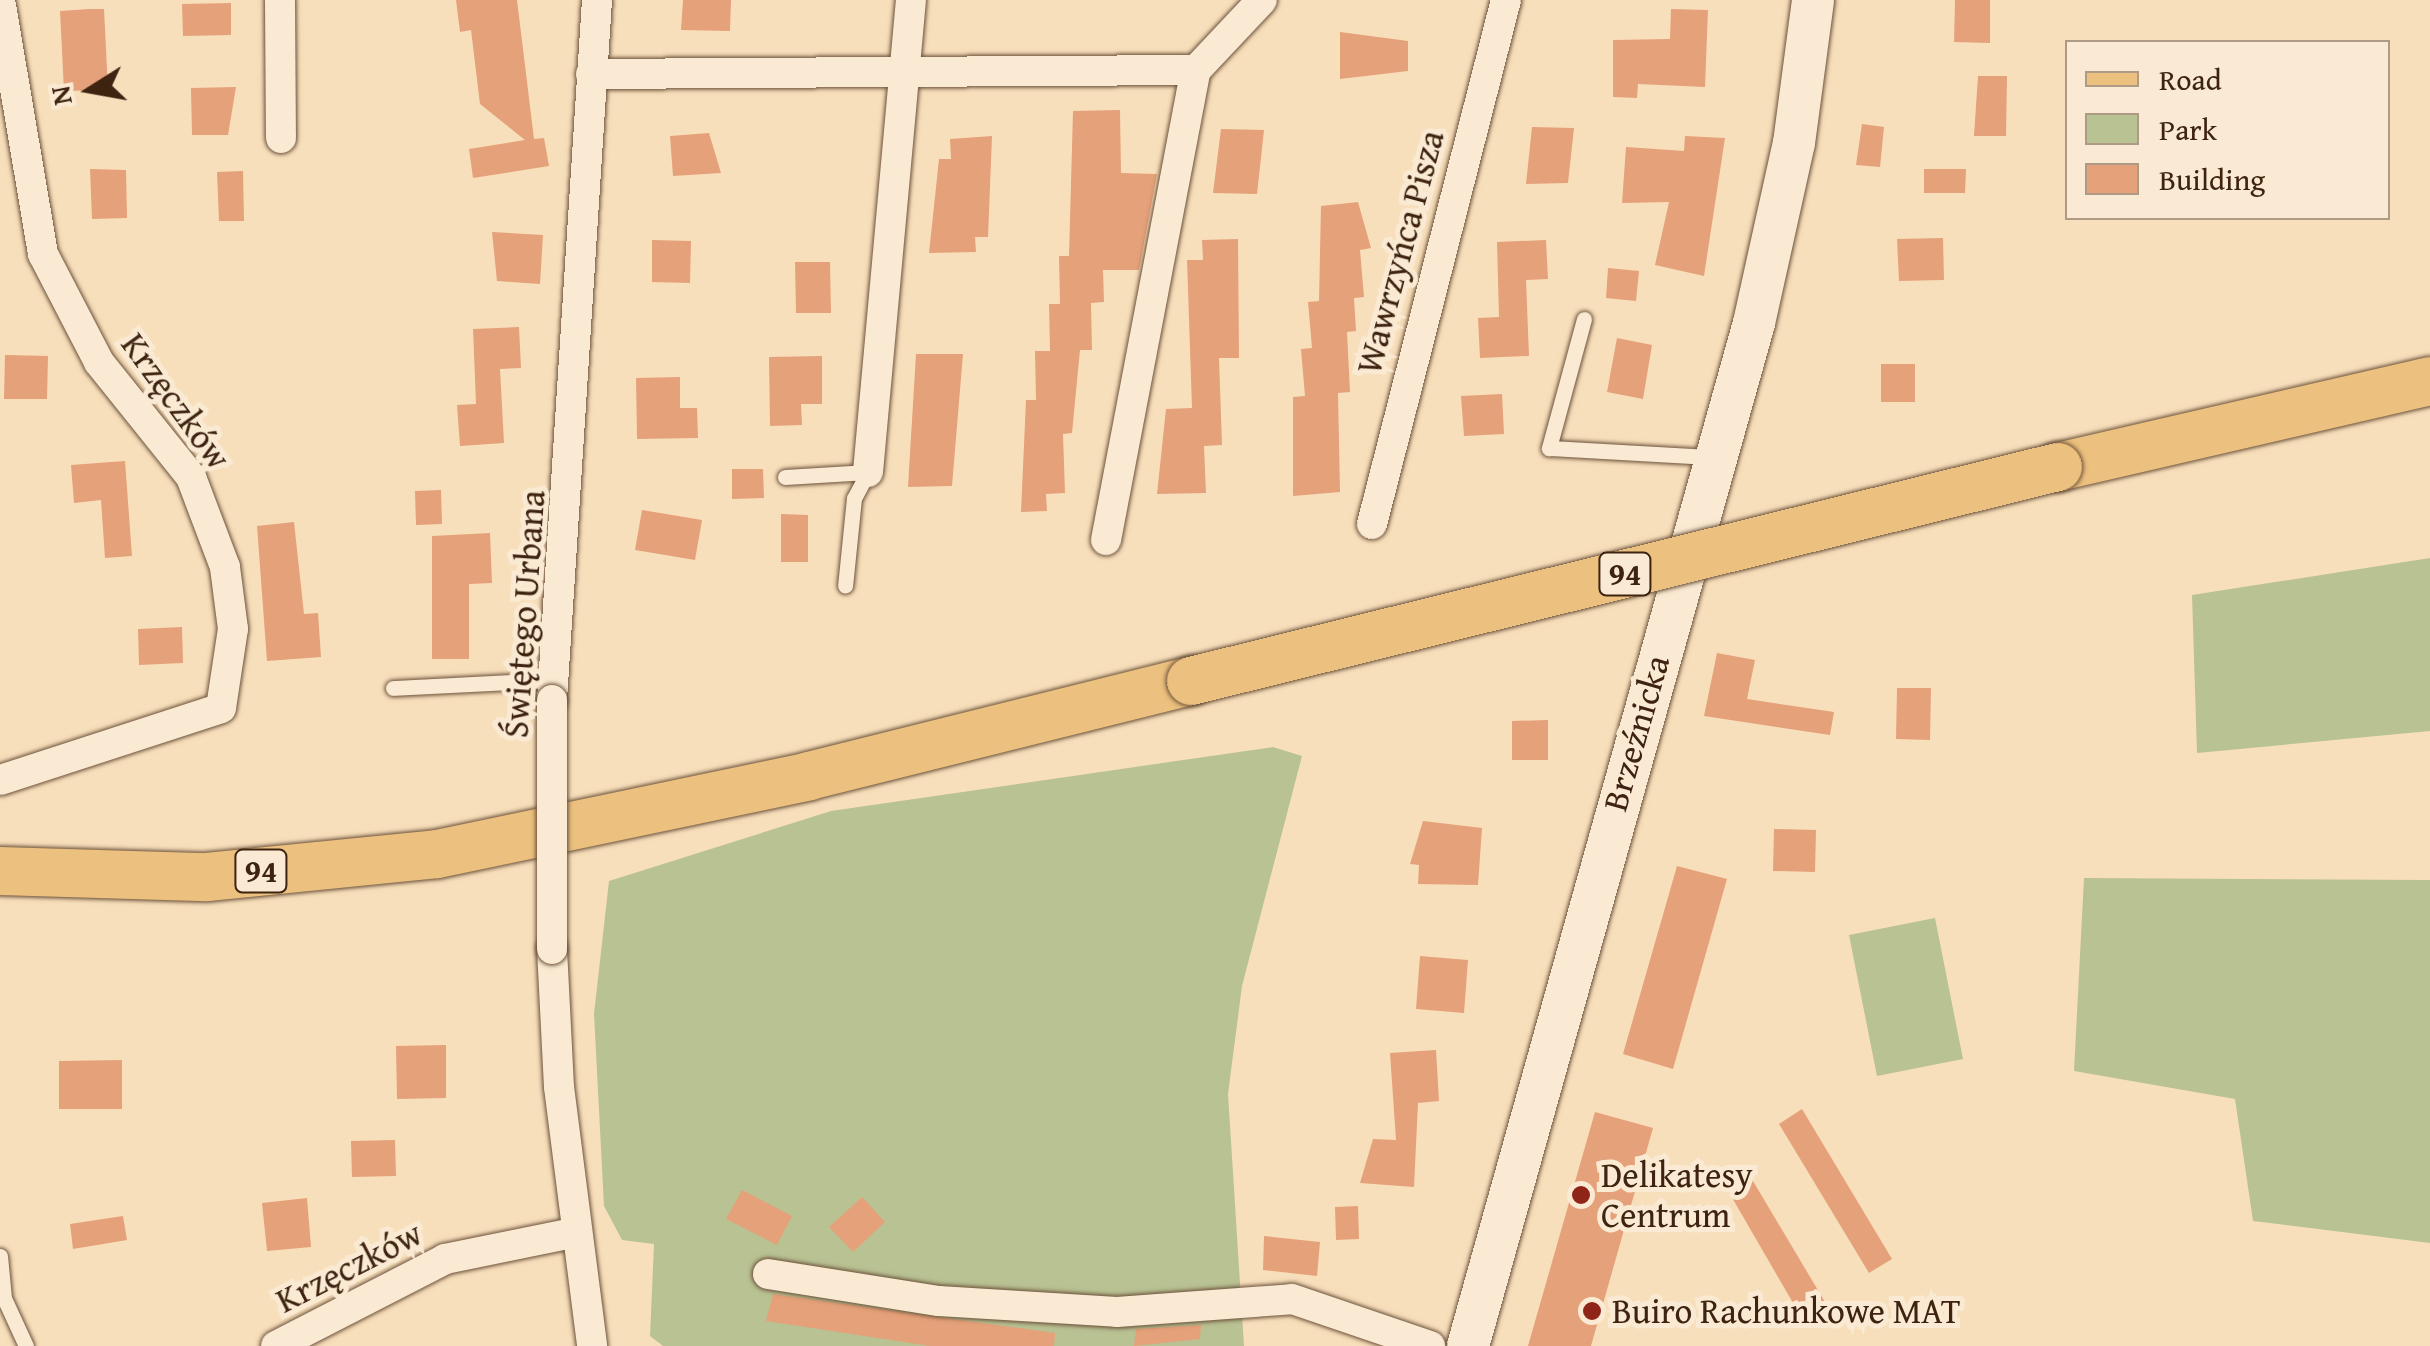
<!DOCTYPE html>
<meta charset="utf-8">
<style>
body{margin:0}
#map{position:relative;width:2430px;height:1346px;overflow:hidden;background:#f8dfbb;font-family:"Gentium Book Plus",serif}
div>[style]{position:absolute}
.green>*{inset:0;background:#b9c293}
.building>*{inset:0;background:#e5a179}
.roads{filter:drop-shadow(0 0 2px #6c523b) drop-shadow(0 0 2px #6c523b)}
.lane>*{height:15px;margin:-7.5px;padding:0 7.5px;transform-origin:7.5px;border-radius:7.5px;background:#faead3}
.street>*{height:30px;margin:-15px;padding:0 15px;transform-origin:15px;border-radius:15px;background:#faead3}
.secondary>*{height:42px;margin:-21px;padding:0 21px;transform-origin:21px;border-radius:21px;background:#faead3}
.primary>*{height:48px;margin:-24px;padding:0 24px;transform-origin:24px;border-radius:24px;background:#ecc07e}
.bridges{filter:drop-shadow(0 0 2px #6c523b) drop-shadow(0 0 2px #6c523b)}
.street-bridge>*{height:30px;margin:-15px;padding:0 15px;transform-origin:15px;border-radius:15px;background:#faead3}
.primary-bridge>*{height:48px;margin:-24px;padding:0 24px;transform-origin:24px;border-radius:24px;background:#ecc07e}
.dots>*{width:28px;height:28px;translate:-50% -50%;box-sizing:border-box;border:5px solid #faead3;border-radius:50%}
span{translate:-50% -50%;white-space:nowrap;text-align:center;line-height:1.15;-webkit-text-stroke:10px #faead3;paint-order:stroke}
.shield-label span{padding:2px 8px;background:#faead3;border:2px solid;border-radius:8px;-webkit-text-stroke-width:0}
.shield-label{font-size:32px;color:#3d2310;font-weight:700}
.street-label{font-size:35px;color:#3d2310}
.poi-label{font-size:35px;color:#3d2310}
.left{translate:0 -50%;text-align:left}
.legend{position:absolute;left:2065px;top:40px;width:325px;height:180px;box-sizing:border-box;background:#faead3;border:2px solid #ae9a85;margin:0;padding:12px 18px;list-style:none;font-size:30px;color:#3d2310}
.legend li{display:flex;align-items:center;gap:20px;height:50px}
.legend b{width:50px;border:2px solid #ae9a85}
.north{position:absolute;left:40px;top:40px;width:100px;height:100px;-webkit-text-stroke:8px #faead3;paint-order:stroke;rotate:259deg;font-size:28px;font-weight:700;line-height:40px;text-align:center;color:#3d2310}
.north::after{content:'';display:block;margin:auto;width:35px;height:45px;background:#3d2310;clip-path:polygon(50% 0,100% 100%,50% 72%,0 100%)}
</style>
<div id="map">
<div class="green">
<div style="clip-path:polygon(2430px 558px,2430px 731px,2197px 753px,2192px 595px)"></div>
<div style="clip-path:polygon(1273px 747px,1302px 756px,1242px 986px,1228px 1094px,1244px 1346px,663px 1346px,650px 1336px,654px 1244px,622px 1240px,604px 1206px,594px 1014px,609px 881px,831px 811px)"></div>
<div style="clip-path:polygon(2084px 878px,2430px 880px,2430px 1243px,2253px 1221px,2235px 1099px,2074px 1071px)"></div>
<div style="clip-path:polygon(1935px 918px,1963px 1059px,1877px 1076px,1849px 935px)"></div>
</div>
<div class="building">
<div style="clip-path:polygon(456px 0,517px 0,534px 139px,544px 138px,549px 166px,473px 178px,469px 149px,525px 140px,480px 104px,471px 30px,460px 32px)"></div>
<div style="clip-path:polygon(683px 0,731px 0,730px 31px,681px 30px)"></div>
<div style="clip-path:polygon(1955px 0,1990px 0,1990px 43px,1954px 42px)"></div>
<div style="clip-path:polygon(231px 3px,231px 35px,183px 36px,182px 4px)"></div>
<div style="clip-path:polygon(89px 9px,104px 9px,108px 90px,64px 91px,60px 11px)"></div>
<div style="clip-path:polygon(1671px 9px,1708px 10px,1705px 87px,1638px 84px,1637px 98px,1613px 97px,1613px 40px,1670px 39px)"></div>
<div style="clip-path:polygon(1340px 32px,1408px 41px,1408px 71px,1340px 79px)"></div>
<div style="clip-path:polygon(1978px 76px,2007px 76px,2006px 136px,1974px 136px)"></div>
<div style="clip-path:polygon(236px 87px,228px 135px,192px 135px,191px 88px)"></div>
<div style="clip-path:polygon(1120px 110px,1121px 173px,1157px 174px,1139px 270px,1103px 270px,1104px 302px,1091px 303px,1092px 350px,1080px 350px,1072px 433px,1063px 434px,1065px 493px,1046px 494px,1047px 511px,1021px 512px,1026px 400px,1036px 400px,1035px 351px,1050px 351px,1049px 304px,1060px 304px,1059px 256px,1069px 256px,1073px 111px)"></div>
<div style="clip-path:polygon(1862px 124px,1884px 127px,1880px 167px,1856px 165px)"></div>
<div style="clip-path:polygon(1532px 127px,1574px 128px,1568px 183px,1526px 184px)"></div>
<div style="clip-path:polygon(1221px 129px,1264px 130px,1257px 194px,1213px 193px)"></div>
<div style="clip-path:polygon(709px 133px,721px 173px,673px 176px,670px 136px)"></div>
<div style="clip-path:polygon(992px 136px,988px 237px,975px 237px,976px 252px,929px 253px,939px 159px,951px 159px,950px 139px)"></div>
<div style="clip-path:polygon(1685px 136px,1725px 138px,1704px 276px,1655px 265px,1669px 202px,1622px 203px,1626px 147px,1684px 151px)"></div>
<div style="clip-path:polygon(90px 169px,126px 170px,127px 218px,92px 219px)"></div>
<div style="clip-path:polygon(1924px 169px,1966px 169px,1965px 193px,1924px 193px)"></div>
<div style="clip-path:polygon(243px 171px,244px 221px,219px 221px,217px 172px)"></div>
<div style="clip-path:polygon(1358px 202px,1371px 248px,1360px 250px,1364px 297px,1354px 298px,1356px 331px,1347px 332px,1350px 392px,1338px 393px,1340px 492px,1293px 496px,1293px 397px,1305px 396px,1301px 349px,1312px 348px,1308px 302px,1319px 301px,1321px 206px)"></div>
<div style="clip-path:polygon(492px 232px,543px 235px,540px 284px,497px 281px)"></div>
<div style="clip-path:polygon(1943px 238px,1944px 280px,1899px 281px,1897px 239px)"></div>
<div style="clip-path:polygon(1238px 239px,1239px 358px,1219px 358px,1222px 445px,1204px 446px,1206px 493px,1157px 494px,1166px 409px,1192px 408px,1187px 260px,1203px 260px,1202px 240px)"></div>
<div style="clip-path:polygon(652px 240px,691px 241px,690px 283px,652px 282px)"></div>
<div style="clip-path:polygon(1546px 240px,1548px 279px,1526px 280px,1529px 356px,1480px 358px,1478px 318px,1499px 317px,1497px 242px)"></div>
<div style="clip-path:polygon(795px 262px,830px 262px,831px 313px,796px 313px)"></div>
<div style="clip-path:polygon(1608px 268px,1639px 271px,1636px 301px,1606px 298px)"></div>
<div style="clip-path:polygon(519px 327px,521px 368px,500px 369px,504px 443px,460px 446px,457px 405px,476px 404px,473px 329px)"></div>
<div style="clip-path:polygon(1617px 338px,1652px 345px,1643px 399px,1607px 392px)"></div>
<div style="clip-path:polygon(916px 354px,963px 354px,952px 486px,908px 487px)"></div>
<div style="clip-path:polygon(5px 355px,48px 356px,47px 399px,4px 399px)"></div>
<div style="clip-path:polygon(822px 356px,822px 404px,801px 404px,802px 425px,770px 426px,769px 357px)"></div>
<div style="clip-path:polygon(1881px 364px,1915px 364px,1915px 402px,1881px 402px)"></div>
<div style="clip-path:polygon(680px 377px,680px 408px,697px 408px,698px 438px,637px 439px,636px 378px)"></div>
<div style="clip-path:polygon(1502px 394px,1504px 434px,1464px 436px,1461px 396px)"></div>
<div style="clip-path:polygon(125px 461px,132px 556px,105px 558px,101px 500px,74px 503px,71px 465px)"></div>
<div style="clip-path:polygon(732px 469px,763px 469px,764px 498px,732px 499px)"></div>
<div style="clip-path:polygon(441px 490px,442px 524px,416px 525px,415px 491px)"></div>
<div style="clip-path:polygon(642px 510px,702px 520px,695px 560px,635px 550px)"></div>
<div style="clip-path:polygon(781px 514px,808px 515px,808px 562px,781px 562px)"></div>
<div style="clip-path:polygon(294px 522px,304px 614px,318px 613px,321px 657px,267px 661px,257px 526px)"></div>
<div style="clip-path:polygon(490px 533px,492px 583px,469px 584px,469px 659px,432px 659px,432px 536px)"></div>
<div style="clip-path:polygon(182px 627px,183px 663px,139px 665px,138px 629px)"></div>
<div style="clip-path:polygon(1717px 653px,1755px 660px,1747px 699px,1834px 712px,1830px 735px,1704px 716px)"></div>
<div style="clip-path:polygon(1897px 688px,1931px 688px,1930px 740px,1896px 739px)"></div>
<div style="clip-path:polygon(1548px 720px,1548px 760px,1512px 760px,1512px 721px)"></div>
<div style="clip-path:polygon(1423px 821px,1482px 828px,1478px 885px,1418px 884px,1419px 865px,1410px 864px)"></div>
<div style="clip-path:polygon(1774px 829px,1816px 830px,1815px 872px,1773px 871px)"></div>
<div style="clip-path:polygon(1677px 866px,1727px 879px,1673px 1069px,1623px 1054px)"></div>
<div style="clip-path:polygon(1420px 956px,1468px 960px,1464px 1013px,1416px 1009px)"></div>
<div style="clip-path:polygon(446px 1045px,446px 1098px,397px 1099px,396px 1046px)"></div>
<div style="clip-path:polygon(1436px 1050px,1439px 1101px,1418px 1103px,1414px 1187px,1360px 1183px,1373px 1139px,1396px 1140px,1390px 1053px)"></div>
<div style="clip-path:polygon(122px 1060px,122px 1109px,59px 1109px,59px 1061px)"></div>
<div style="clip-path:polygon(1802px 1109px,1892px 1259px,1869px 1273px,1779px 1124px)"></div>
<div style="clip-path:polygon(1595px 1112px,1653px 1128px,1591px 1346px,1528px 1346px)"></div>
<div style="clip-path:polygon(395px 1140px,396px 1176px,352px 1177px,351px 1141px)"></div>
<div style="clip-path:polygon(1750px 1176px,1825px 1302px,1800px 1315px,1727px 1189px)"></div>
<div style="clip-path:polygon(742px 1190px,792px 1216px,777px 1245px,726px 1219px)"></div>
<div style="clip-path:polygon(862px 1197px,885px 1222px,853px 1252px,829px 1227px)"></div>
<div style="clip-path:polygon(307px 1198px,311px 1247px,267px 1251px,262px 1203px)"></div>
<div style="clip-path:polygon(1358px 1206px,1359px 1239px,1336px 1240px,1335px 1207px)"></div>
<div style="clip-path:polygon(123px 1216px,127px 1240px,73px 1249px,70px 1224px)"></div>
<div style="clip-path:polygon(1264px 1236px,1320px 1242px,1317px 1276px,1263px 1270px)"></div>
<div style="clip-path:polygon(773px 1294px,1055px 1333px,1054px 1346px,930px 1346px,766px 1321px)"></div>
<div style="clip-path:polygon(1201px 1325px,1200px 1339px,1134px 1346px,1136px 1329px)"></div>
</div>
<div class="roads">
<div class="lane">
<div style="left:1584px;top:319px;width:134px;rotate:105.2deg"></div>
<div style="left:1549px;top:448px;width:162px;rotate:3.2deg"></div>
<div style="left:785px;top:477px;width:83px;rotate:-3.4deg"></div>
<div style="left:868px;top:472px;width:30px;rotate:118deg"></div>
<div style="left:854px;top:498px;width:88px;rotate:95.8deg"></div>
<div style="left:393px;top:688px;width:160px;rotate:-2.9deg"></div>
<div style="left:0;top:1256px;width:42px;rotate:84.6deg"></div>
<div style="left:4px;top:1298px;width:53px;rotate:65.4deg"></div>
</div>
<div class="street">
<div style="left:280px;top:0;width:138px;rotate:89.6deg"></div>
<div style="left:591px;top:74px;width:605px;rotate:-0.38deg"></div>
<div style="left:1196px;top:70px;width:96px;rotate:-46.7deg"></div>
<div style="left:868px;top:472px;width:474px;rotate:-84.8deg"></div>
<div style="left:1372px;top:524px;width:541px;rotate:-75.66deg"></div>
<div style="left:1106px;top:540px;width:479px;rotate:-79.2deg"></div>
<div style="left:552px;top:700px;width:701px;rotate:-86.32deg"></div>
<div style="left:0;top:780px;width:232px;rotate:-18deg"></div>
<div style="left:221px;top:708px;width:80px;rotate:-81.4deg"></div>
<div style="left:233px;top:629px;width:63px;rotate:-97.4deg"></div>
<div style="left:225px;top:567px;width:96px;rotate:-110.7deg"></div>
<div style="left:191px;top:477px;width:147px;rotate:-128.7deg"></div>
<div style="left:99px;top:362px;width:122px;rotate:-117.4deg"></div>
<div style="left:43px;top:254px;width:258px;rotate:-99.6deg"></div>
<div style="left:552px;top:949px;width:138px;rotate:87.1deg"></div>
<div style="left:559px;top:1087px;width:261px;rotate:82.7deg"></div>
<div style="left:768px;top:1274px;width:173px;rotate:9deg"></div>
<div style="left:939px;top:1301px;width:178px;rotate:3.5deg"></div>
<div style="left:1117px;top:1312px;width:175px;rotate:-4.2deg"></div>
<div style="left:1292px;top:1299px;width:146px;rotate:18.8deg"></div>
<div style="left:276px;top:1346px;width:190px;rotate:-27.2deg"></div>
<div style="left:445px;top:1259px;width:131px;rotate:-11.5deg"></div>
</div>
<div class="secondary">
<div style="left:1468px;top:1346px;width:1062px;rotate:-74.38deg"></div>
<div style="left:1754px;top:323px;width:184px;rotate:-77.5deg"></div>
<div style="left:1794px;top:143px;width:144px;rotate:-82.4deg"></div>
</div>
<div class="primary">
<div style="left:2058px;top:467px;width:382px;rotate:-13deg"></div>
<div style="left:0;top:871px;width:207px;rotate:1.7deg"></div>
<div style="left:207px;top:877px;width:231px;rotate:-5.7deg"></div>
<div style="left:437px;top:854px;width:380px;rotate:-11.8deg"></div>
<div style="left:809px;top:776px;width:394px;rotate:-14deg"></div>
</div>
</div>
<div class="bridges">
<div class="street-bridge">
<div style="left:552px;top:700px;width:249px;rotate:90deg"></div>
</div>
<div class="primary-bridge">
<div style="left:1191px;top:681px;width:893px;rotate:-13.87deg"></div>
</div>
</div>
<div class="dots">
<div style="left:1581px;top:1195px;background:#8f2418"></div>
<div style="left:1592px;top:1311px;background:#8f2418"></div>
</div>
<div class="shield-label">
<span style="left:1625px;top:574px">94</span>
<span style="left:261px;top:871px">94</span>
</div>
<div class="street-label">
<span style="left:1400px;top:252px;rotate:-75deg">Wawrzyńca Pisza</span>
<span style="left:176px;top:401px;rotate:54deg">Krzęczków</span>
<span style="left:524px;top:614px;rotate:-86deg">Świętego Urbana</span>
<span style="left:1636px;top:733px;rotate:-74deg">Brzeźnicka</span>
<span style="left:349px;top:1267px;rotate:-27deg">Krzęczków</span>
</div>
<div class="poi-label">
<span class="left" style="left:1601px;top:1195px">Delikatesy<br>Centrum</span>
<span class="left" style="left:1612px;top:1311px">Buiro Rachunkowe MAT</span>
</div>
<ul class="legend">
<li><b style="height:12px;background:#ecc07e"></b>Road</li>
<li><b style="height:28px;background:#b9c293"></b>Park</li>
<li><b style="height:28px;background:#e5a179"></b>Building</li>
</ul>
<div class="north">N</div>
</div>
